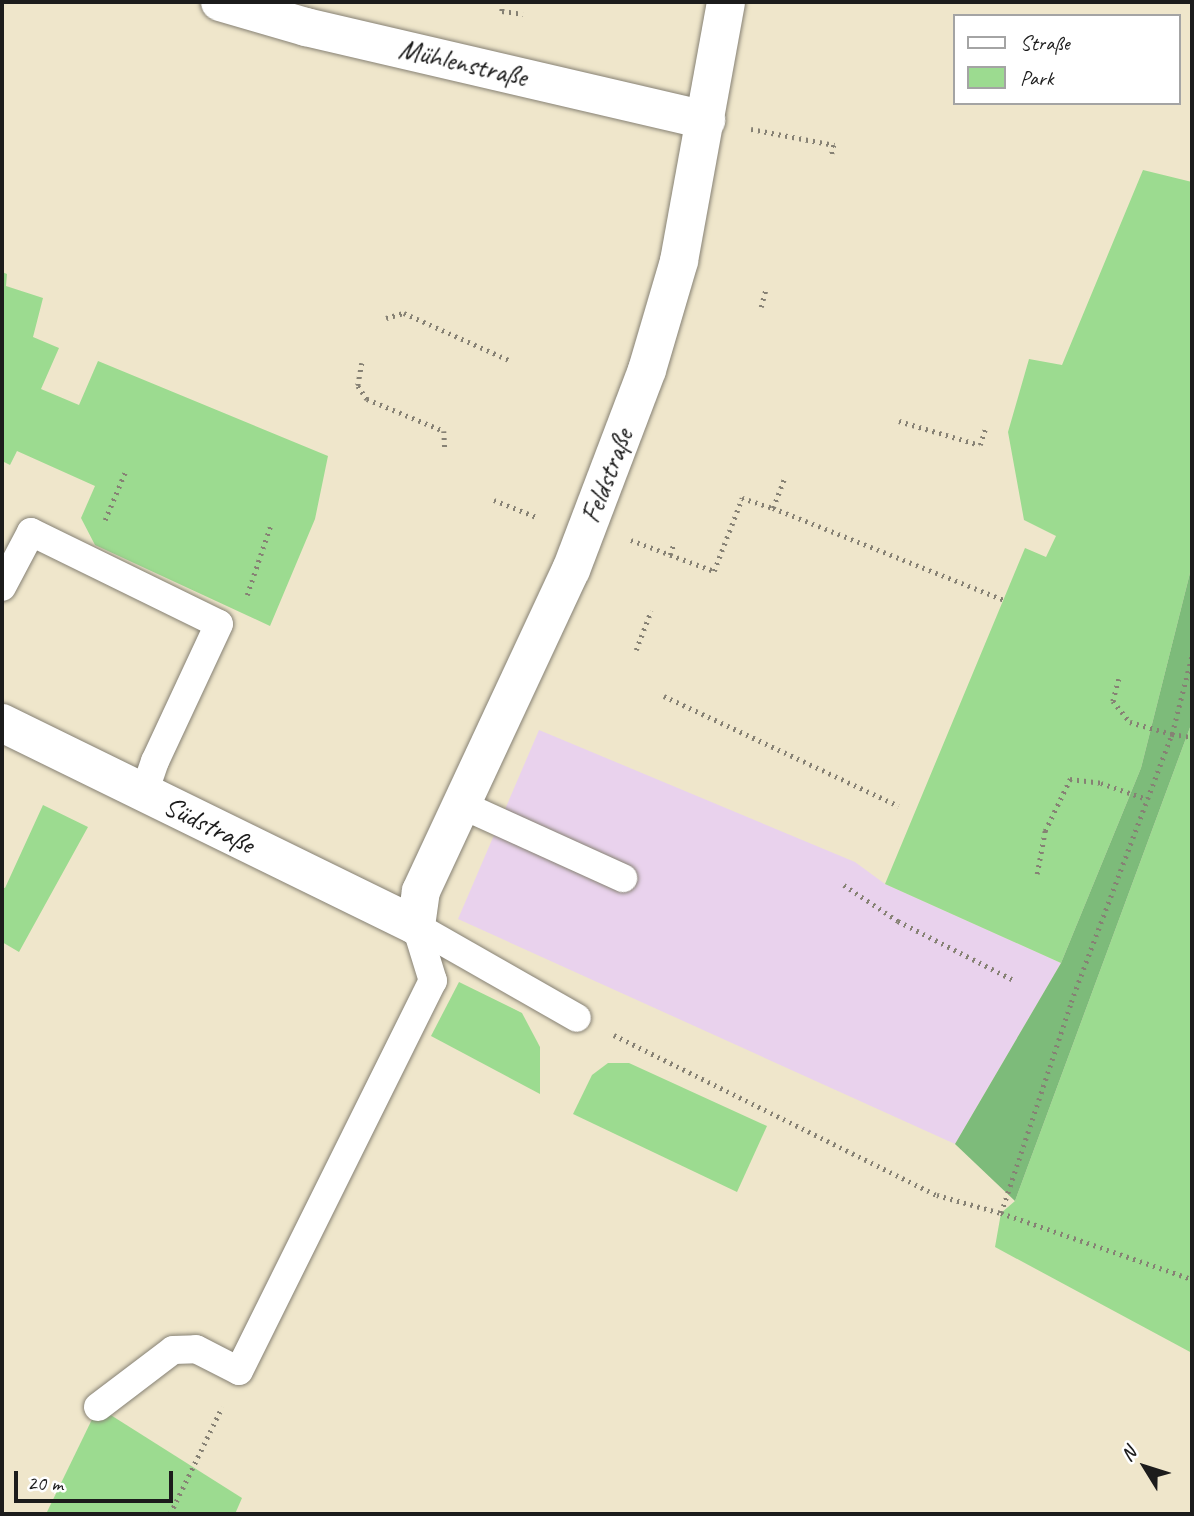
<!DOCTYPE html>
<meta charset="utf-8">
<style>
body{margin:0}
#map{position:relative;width:1194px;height:1516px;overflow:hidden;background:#efe6cb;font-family:Caveat,sans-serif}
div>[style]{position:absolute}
.built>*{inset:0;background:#e9d2ed}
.green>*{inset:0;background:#9cdb90}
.forest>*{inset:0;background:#7dbb7a}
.path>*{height:4.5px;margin-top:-2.25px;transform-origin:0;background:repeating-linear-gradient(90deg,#868174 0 2px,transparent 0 7px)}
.roads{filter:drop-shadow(0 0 2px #868174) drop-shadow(0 0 2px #868174)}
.lane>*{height:28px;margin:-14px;padding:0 14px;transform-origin:14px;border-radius:14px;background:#fff}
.street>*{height:38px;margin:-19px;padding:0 19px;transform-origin:19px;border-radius:19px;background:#fff}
span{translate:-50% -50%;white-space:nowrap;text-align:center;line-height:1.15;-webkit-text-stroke:5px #fff;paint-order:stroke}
.street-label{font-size:28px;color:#1c1c1c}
.frame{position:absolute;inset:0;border:4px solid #1c1c1c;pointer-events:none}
.legend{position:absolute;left:953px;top:14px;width:228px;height:91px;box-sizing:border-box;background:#fff;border:2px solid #a4a4a4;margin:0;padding:9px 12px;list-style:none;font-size:21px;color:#1c1c1c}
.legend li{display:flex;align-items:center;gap:14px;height:35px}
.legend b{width:35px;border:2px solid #a4a4a4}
.north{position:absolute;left:1110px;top:1432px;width:70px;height:70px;-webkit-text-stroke:5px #fff;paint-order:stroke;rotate:308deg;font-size:19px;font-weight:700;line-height:28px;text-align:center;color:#1c1c1c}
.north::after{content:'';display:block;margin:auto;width:24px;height:32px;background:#1c1c1c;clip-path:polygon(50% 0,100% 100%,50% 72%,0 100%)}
.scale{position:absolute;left:14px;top:1471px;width:159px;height:32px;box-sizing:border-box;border:4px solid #1c1c1c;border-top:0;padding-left:9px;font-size:21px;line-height:24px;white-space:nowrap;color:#1c1c1c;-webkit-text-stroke:5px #fff;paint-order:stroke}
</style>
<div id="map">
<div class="built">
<div style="clip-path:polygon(539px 730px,855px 862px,885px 884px,1061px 963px,955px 1144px,458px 919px)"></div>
</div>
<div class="green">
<div style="clip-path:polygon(1143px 170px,1192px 182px,1192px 565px,1141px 768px,1061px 963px,885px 884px,1025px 548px,1046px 557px,1056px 536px,1024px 520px,1008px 432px,1029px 359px,1062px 365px)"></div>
<div style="clip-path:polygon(2px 272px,7px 274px,6px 286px,43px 298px,33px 337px,59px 348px,41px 389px,79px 405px,98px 361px,328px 456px,315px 519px,270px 626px,95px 545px,81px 518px,95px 486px,17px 451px,10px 465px,2px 461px)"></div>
<div style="clip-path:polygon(1192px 722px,1192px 1353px,995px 1247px,1001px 1213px,1015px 1201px)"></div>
<div style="clip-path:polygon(43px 805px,88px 827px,19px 952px,2px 942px,2px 887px,5px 888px)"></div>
<div style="clip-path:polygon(459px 982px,522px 1013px,540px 1047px,540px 1094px,431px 1036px)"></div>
<div style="clip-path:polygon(608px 1063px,629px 1063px,767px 1126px,737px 1192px,573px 1114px,592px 1075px)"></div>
<div style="clip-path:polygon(98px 1407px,242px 1498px,235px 1514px,46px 1514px)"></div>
</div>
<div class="forest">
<div style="clip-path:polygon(1192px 565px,1192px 722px,1015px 1201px,955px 1144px,1061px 963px,1141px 768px)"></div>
</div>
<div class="path">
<div style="left:503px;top:2px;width:9px;rotate:96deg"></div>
<div style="left:502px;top:11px;width:21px;rotate:8deg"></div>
<div style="left:751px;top:129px;width:85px;rotate:10.9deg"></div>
<div style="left:834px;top:145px;width:13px;rotate:103deg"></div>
<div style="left:761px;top:307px;width:20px;rotate:-75deg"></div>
<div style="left:386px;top:318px;width:19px;rotate:-16deg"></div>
<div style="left:404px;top:313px;width:115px;rotate:24.1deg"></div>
<div style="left:362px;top:363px;width:23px;rotate:100deg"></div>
<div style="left:358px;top:386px;width:16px;rotate:55deg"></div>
<div style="left:367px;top:399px;width:83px;rotate:22.6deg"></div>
<div style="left:444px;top:431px;width:17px;rotate:87deg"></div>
<div style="left:899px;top:421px;width:84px;rotate:16.5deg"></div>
<div style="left:980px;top:445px;width:20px;rotate:-72deg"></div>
<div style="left:494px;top:500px;width:48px;rotate:21.8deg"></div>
<div style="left:773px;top:508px;width:249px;rotate:21.7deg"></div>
<div style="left:105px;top:520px;width:54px;rotate:-67.2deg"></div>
<div style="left:631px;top:540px;width:89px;rotate:20.5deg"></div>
<div style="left:714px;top:571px;width:78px;rotate:-69deg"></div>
<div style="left:742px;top:498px;width:33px;rotate:18deg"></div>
<div style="left:773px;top:508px;width:34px;rotate:-69deg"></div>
<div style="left:670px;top:555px;width:13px;rotate:-72deg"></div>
<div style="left:247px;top:595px;width:75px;rotate:-71.3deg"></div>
<div style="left:636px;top:650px;width:42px;rotate:-69deg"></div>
<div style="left:1119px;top:679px;width:23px;rotate:105deg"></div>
<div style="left:1113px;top:701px;width:27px;rotate:51deg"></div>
<div style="left:1130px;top:722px;width:44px;rotate:15.9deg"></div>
<div style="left:1172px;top:734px;width:81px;rotate:-75.8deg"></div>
<div style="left:664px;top:696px;width:259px;rotate:25.1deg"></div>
<div style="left:1037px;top:874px;width:44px;rotate:-79.5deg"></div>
<div style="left:1045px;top:831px;width:58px;rotate:-64.3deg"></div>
<div style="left:1070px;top:779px;width:31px;rotate:7deg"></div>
<div style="left:1101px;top:783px;width:49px;rotate:19.2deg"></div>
<div style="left:844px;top:885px;width:65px;rotate:33.7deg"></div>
<div style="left:898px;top:921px;width:132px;rotate:27deg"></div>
<div style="left:614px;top:1035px;width:360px;rotate:26.4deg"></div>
<div style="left:937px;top:1195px;width:66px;rotate:15.7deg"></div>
<div style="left:1001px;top:1213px;width:202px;rotate:19.1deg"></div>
<div style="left:1001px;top:1213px;width:222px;rotate:-71.6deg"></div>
<div style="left:1071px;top:1002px;width:286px;rotate:-69.4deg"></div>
<div style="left:1172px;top:734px;width:20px;rotate:9deg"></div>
<div style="left:170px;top:1514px;width:119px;rotate:-64.1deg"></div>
</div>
<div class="roads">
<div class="lane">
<div style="left:2px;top:587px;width:62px;rotate:-62.2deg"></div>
<div style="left:31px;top:532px;width:209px;rotate:26.1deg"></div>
<div style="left:219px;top:624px;width:151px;rotate:115deg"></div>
<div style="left:155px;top:761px;width:34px;rotate:109deg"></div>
<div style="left:462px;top:805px;width:177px;rotate:24.4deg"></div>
<div style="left:416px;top:926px;width:185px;rotate:29.7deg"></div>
<div style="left:98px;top:1407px;width:94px;rotate:-37.2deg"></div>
<div style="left:173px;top:1350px;width:23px;rotate:-2deg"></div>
<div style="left:196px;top:1349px;width:48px;rotate:27.1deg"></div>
<div style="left:239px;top:1371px;width:436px;rotate:-63.6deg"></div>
<div style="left:433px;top:981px;width:58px;rotate:-107.2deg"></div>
</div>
<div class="street">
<div style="left:220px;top:2px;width:90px;rotate:16.2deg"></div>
<div style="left:306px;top:27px;width:411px;rotate:13.1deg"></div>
<div style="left:2px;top:723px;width:461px;rotate:26.1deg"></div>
<div style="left:416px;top:926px;width:35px;rotate:-82deg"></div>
<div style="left:421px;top:891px;width:354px;rotate:-65deg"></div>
<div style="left:571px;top:570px;width:214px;rotate:-69.2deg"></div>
<div style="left:647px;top:370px;width:114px;rotate:-73.6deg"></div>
<div style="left:679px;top:261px;width:263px;rotate:-79.7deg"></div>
</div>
</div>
<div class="street-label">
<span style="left:463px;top:63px;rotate:13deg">Mühlenstraße</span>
<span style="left:607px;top:476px;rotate:-69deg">Feldstraße</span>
<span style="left:209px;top:825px;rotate:26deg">Südstraße</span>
</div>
<div class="frame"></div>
<ul class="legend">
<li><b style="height:9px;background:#fff"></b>Straße</li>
<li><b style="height:19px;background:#9cdb90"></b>Park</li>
</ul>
<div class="north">N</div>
<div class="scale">20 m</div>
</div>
